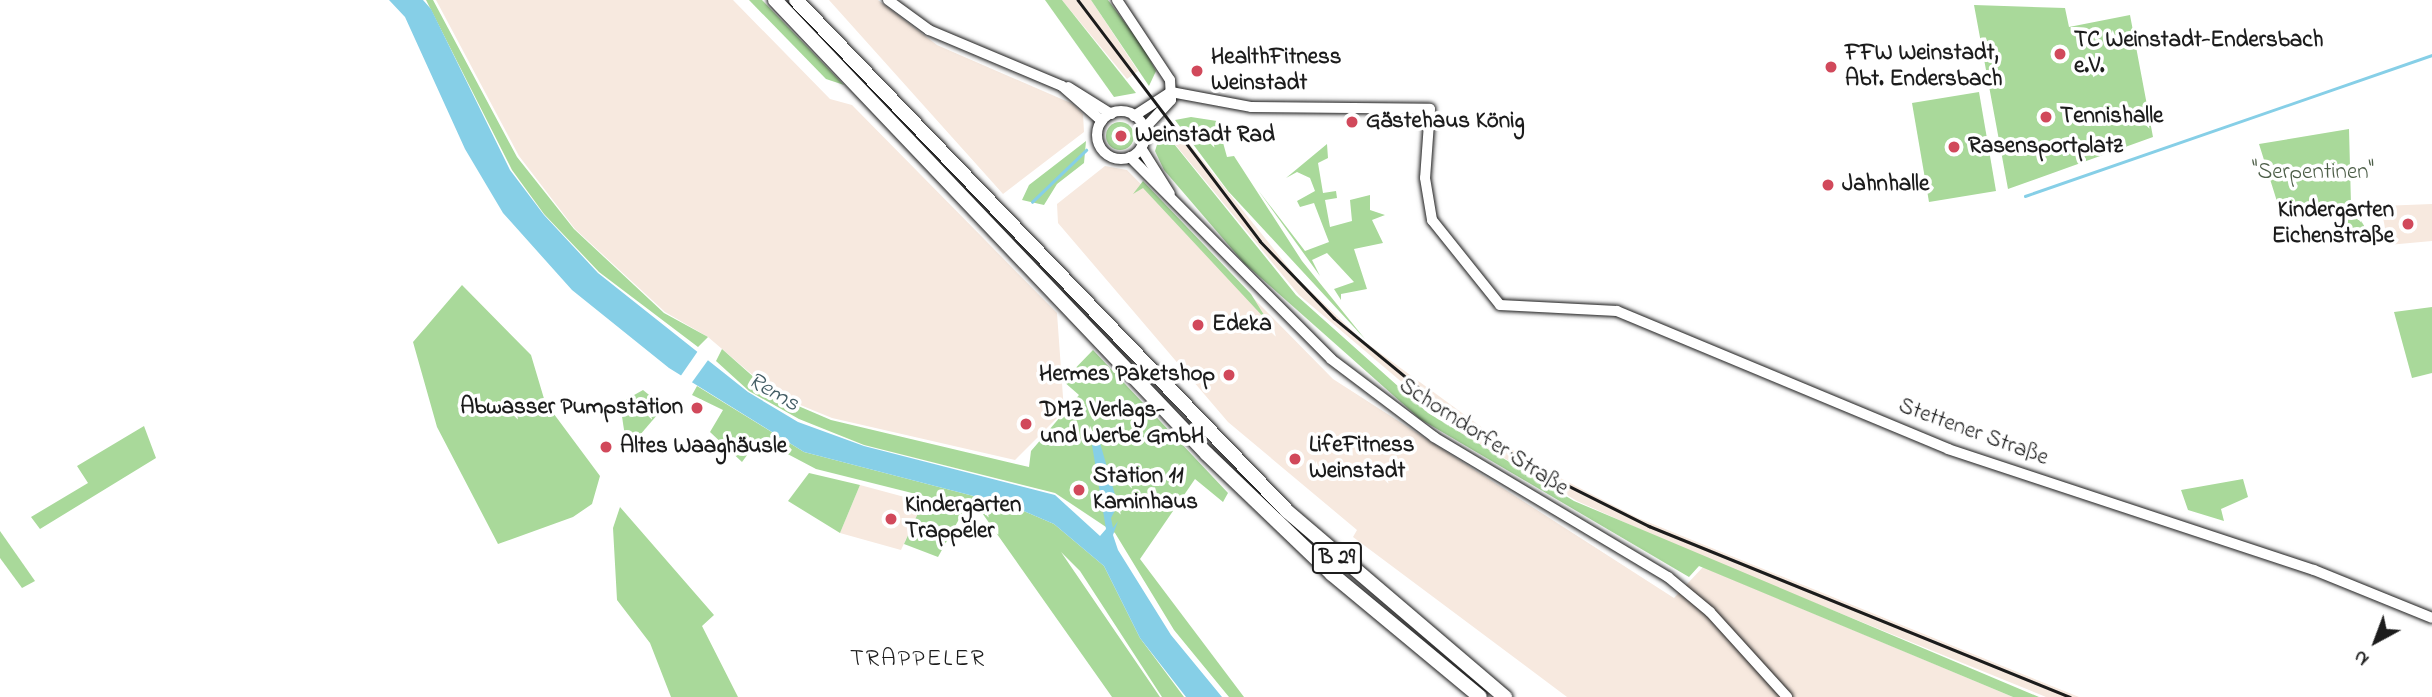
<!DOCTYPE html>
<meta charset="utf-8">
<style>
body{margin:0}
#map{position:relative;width:2432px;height:697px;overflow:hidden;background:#fff;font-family:"Indie Flower",sans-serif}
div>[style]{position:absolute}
.built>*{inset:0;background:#f7e9df}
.green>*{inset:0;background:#a9d99a}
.round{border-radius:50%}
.water>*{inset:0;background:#86cfe7}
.pier>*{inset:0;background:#fff}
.stream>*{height:2.5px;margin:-1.25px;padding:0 1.25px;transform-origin:1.25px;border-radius:1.25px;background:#86cfe7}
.roads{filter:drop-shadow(0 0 2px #1c1c1c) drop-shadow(0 0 2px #1c1c1c)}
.secondary>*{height:10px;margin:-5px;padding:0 5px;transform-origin:5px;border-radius:5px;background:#fff}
.secondary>.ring{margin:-5px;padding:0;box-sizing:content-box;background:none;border:10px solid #fff;border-radius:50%}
.highway>*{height:14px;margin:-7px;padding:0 7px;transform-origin:7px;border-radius:7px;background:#fff}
.rail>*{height:2.5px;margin:-1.25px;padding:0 1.25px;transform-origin:1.25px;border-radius:1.25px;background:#1c1c1c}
.dots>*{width:19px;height:19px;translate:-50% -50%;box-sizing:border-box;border:4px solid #fff;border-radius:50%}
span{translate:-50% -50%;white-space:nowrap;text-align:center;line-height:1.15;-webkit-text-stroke:7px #fff;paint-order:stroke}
.shield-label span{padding:2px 5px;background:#fff;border:2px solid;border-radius:5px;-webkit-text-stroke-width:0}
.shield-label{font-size:21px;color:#1c1c1c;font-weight:700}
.poi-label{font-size:23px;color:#1c1c1c;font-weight:700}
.left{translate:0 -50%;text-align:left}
.right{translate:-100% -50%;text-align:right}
.park-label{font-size:23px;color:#4d5e48}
.street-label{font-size:23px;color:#1c1c1c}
.water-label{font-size:24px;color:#415b63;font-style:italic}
.neighbourhood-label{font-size:24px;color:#1c1c1c;letter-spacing:2px}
.north{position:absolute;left:2341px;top:606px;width:70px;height:70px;-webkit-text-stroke:5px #fff;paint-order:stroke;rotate:221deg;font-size:19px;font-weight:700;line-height:28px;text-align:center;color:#1c1c1c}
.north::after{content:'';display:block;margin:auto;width:24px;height:32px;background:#1c1c1c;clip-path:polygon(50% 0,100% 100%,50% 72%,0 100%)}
</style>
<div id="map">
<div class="built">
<div style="clip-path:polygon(436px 0,733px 0,830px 99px,852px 105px,1057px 313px,1064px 411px,1015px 460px,832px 418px,776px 395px,708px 337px,665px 312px,575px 229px,519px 156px)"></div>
<div style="clip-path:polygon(829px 0,878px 0,937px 45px,1073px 104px,1083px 114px,1084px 132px,1003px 194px)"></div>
<div style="clip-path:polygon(1062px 0,1091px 0,1138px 71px,1127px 79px)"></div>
<div style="clip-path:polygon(1183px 136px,1297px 278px,1361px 339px,1529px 462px,1638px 518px,2079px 697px,2046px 697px,1704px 558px,1577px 501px,1463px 434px,1299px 295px,1174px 143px)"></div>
<div style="clip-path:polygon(1105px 166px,1127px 170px,1333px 379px,1674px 598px,1703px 567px,2013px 697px,1567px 697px,1353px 537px,1357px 530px,1228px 422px,1058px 223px,1057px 204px)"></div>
<div style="clip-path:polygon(2432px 204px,2432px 241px,2388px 245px,2381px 206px)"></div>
<div style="clip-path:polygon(860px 485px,923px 502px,901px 550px,840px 533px)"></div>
</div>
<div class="green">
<div style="clip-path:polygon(426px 0,433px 0,517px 157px,574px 229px,664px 313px,708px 337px,698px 347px,599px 272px,544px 214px,512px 170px)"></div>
<div style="clip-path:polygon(749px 0,762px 0,844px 85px,826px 79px)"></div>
<div style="clip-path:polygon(1045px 0,1062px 0,1136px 93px,1114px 97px)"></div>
<div style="clip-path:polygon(1091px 0,1108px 0,1143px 47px,1156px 71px,1149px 86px)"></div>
<div style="clip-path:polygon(1974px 5px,2065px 8px,2069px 27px,2130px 15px,2153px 137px,2008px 189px)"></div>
<div style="clip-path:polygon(1979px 92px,1996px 191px,1929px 202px,1912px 103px)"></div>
<div style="clip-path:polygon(1191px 117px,1217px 121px,1227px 157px,1234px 156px,1302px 261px,1365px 339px,1228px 191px,1175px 120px)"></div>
<div class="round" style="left:1106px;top:122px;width:28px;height:28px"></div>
<div style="clip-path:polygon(1162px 129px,1296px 295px,1428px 413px,1574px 501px,2039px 697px,2013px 697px,1699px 566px,1689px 577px,1420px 419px,1244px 263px,1164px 170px,1155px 151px)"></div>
<div style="clip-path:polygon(2349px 129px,2351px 204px,2372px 239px,2352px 245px,2334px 212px,2280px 211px,2259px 144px)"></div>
<div style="clip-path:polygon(1086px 141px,1084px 163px,1057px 184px,1044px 205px,1022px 200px,1029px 185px)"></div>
<div style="clip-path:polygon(1327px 144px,1328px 158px,1318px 163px,1323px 193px,1336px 191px,1337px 198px,1325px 200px,1330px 227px,1352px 221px,1350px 200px,1370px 195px,1370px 210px,1385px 215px,1372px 220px,1383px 243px,1354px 249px,1367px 289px,1341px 294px,1341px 300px,1334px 289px,1354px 282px,1327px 253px,1312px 260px,1320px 276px,1258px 190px,1305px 251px,1329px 242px,1314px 203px,1300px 207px,1297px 201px,1315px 191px,1310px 178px,1297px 172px,1286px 178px)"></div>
<div style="clip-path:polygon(1143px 181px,1251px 294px,1269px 323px,1143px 188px,1133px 194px)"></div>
<div style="clip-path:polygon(462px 285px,531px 355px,545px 402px,600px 476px,592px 504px,573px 517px,498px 544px,437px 427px,413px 342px)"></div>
<div style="clip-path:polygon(2432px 307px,2432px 373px,2412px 378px,2394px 312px)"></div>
<div style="clip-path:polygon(722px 349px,775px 396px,831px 420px,1029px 467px,1031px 451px,1079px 395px,1063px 381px,1093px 350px,1228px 493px,1223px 502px,1195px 479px,1140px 559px,1244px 697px,1229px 697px,1174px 630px,1115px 533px,1055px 493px,864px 445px,799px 419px,749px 391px,716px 361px)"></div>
<div style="clip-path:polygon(697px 386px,804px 452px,1012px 506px,1054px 524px,1104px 566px,1140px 638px,1184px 697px,1162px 697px,1080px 571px,1061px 552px,1160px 697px,1112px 697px,980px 510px,816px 469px,759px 439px,742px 462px,710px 432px,723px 410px,692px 395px)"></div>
<div style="clip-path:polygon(643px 390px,664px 407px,627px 450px,620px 403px)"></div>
<div style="clip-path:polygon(144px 426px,156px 458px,40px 529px,31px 517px,88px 483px,77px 466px)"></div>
<div style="clip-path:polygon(809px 473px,860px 485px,840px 533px,788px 501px)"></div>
<div style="clip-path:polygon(2243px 479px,2248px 497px,2221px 509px,2224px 521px,2188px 510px,2181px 490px)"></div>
<div style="clip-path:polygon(923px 502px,963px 512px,938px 557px,904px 544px)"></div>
<div style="clip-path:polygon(620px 507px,714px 615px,702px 626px,738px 697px,671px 697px,650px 643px,617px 600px,613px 528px)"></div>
<div style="clip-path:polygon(0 531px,35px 581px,22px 588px,0 558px)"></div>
</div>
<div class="water">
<div style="clip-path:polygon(389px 0,423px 0,431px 9px,510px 170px,544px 215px,598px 273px,748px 392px,798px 422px,864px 446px,1055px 495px,1100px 536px,1106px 529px,1090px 433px,1096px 429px,1118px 505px,1111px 518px,1113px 528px,1118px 521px,1113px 535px,1118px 550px,1171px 635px,1222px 697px,1186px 697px,1140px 638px,1104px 566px,1054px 524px,1012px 506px,804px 452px,669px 368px,572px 290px,503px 213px,465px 149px,405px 17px)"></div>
</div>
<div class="pier">
<div style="clip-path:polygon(700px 348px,711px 356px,690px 385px,680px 377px)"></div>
</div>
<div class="stream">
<div style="left:2025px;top:196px;width:431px;rotate:-19.1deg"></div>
<div style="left:1032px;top:202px;width:75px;rotate:-43.9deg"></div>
</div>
<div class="roads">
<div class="secondary">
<div style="left:888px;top:0;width:51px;rotate:36.2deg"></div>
<div style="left:929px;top:30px;width:144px;rotate:22.8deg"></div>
<div style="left:1062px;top:86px;width:53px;rotate:41.2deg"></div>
<div style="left:1117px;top:0;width:96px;rotate:56.5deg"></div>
<div style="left:1170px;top:80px;width:20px;rotate:87deg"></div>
<div style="left:1171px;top:100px;width:40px;rotate:133deg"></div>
<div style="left:1068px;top:87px;width:51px;rotate:32.1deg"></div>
<div style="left:1171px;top:92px;width:81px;rotate:10.6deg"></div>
<div style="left:1251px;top:107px;width:179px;rotate:0.6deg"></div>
<div style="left:1430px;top:109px;width:69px;rotate:94.1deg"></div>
<div style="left:1425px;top:178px;width:43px;rotate:80.5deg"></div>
<div style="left:1432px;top:220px;width:109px;rotate:51.3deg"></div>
<div style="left:1500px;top:305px;width:117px;rotate:2.9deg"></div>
<div style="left:1617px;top:311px;width:359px;rotate:22.6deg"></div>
<div style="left:1948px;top:449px;width:385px;rotate:18.3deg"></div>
<div style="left:2314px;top:570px;width:127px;rotate:22.1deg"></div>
<div class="ring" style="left:1097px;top:111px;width:38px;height:38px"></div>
<div style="left:1134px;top:116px;width:44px;rotate:-33deg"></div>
<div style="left:1141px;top:148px;width:54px;rotate:57.8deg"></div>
<div style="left:1130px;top:157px;width:285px;rotate:45.1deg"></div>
<div style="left:1331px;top:359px;width:129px;rotate:37.1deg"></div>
<div style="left:1434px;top:437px;width:273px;rotate:30.9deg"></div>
<div style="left:1668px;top:577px;width:55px;rotate:39.8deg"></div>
<div style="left:1710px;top:612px;width:115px;rotate:47.8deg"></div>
</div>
<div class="highway">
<div style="left:775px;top:0;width:627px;rotate:46.42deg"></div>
<div style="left:1207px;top:454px;width:173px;rotate:43.8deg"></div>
<div style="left:1332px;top:574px;width:192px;rotate:39.7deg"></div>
<div style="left:796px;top:0;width:709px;rotate:46.14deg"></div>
<div style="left:1287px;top:511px;width:287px;rotate:40.5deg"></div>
</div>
</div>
<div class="rail">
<div style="left:1078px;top:0;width:302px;rotate:52.9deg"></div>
<div style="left:1260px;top:241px;width:107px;rotate:46.1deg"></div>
<div style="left:1334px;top:318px;width:159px;rotate:39.4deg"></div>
<div style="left:1457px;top:419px;width:99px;rotate:32.2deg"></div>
<div style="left:1541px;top:472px;width:121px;rotate:26.6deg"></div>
<div style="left:1649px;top:526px;width:454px;rotate:22.1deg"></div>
</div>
<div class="dots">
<div style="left:2060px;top:54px;background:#d1495b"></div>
<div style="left:1831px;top:67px;background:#d1495b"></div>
<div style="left:1197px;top:71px;background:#d1495b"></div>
<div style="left:2046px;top:117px;background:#d1495b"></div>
<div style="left:1352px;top:122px;background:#d1495b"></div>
<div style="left:1121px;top:136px;background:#d1495b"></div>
<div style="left:1954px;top:147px;background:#d1495b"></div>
<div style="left:1828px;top:185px;background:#d1495b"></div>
<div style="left:2408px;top:224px;background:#d1495b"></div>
<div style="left:1198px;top:325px;background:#d1495b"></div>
<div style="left:1229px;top:375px;background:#d1495b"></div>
<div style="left:697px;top:408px;background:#d1495b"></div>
<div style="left:1026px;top:424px;background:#d1495b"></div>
<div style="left:606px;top:447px;background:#d1495b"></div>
<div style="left:1295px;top:459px;background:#d1495b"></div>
<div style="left:1079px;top:490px;background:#d1495b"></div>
<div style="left:891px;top:519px;background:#d1495b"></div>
</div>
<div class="shield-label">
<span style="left:1337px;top:558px">B 29</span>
</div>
<div class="poi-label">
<span class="left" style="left:2074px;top:54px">TC Weinstadt-Endersbach<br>e.V.</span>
<span class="left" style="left:1845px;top:67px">FFW Weinstadt,<br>Abt. Endersbach</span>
<span class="left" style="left:1211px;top:71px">HealthFitness<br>Weinstadt</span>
<span class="left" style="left:2060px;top:117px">Tennishalle</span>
<span class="left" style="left:1366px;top:122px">Gästehaus König</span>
<span class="left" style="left:1135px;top:136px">Weinstadt Rad</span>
<span class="left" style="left:1968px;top:147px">Rasensportplatz</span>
<span class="left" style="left:1842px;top:185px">Jahnhalle</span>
<span class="right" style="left:2394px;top:224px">Kindergarten<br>Eichenstraße</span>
<span class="left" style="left:1212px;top:325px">Edeka</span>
<span class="right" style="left:1215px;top:375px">Hermes Paketshop</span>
<span class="right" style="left:683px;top:408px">Abwasser Pumpstation</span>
<span class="left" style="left:1040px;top:424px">DMZ Verlags-<br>und Werbe GmbH</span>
<span class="left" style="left:1309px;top:459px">LifeFitness<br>Weinstadt</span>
<span class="left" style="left:620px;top:447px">Altes Waaghäusle</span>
<span class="left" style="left:1093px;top:490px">Station 11<br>Kaminhaus</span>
<span class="left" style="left:905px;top:519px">Kindergarten<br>Trappeler</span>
</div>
<div class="park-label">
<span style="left:2313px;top:173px">"Serpentinen"</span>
</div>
<div class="street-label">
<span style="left:1973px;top:433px;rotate:20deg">Stettener Straße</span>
<span style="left:1483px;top:438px;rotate:33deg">Schorndorfer Straße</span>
</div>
<div class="water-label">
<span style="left:773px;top:393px;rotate:30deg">Rems</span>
</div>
<div class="neighbourhood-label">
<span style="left:918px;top:660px">TRAPPELER</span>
</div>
<div class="north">N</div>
</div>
